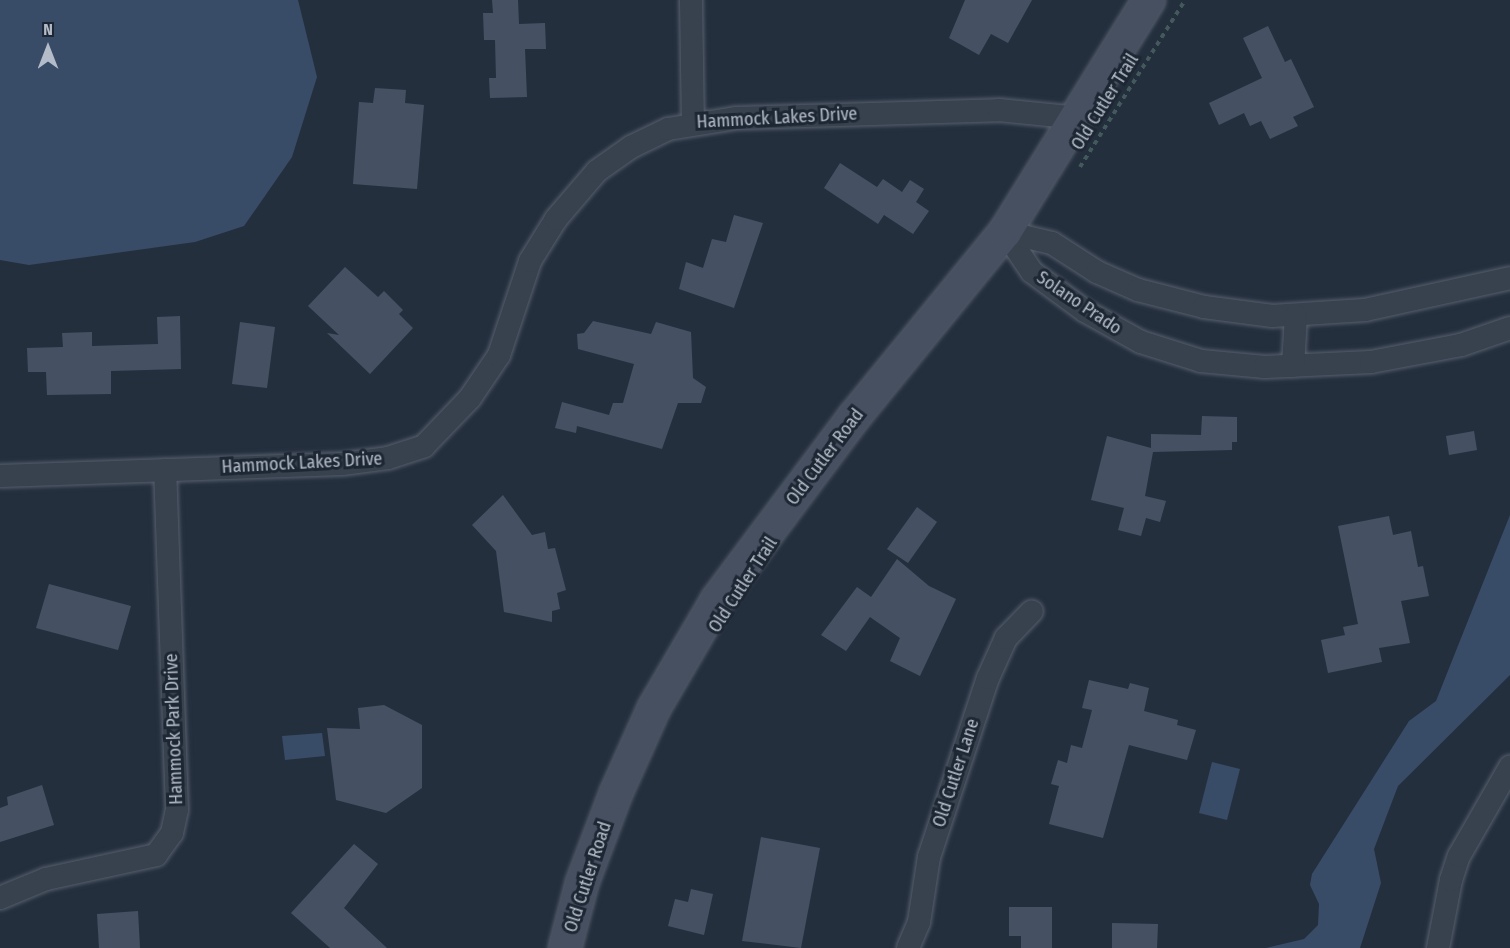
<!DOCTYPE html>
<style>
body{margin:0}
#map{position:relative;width:1510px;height:948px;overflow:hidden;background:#242f3e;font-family:"Fira Sans Condensed",sans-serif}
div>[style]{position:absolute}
.water>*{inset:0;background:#394c67}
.building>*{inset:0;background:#455162}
.path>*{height:4px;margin-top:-2px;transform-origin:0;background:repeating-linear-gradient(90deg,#44595c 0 4.5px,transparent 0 9px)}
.roads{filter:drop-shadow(0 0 2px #565f6c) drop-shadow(0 0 2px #565f6c)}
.minor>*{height:22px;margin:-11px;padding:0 11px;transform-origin:11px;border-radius:11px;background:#38414e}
.secondary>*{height:32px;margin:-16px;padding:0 16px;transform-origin:16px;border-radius:16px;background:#465061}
span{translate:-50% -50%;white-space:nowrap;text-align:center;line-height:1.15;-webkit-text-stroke:6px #1d2633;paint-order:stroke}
.street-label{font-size:18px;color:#b4bcc9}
.north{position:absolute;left:18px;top:18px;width:60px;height:60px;-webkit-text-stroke:4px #1d2633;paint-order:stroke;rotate:0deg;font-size:16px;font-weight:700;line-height:24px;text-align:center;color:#b4bcc9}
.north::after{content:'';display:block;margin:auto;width:21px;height:27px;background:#b4bcc9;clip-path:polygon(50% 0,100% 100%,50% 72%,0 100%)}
</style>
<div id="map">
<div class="water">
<div style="clip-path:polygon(0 0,298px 0,317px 77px,292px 157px,244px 226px,195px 242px,29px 265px,0 260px)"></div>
<div style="clip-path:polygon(1510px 515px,1510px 675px,1398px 786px,1374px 849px,1381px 883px,1360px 948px,1266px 948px,1304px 939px,1318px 925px,1319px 904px,1310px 885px,1312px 874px,1409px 721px,1436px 701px)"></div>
<div style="clip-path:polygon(322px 733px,325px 756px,285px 760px,282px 736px)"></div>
<div style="clip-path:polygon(1212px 762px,1240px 769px,1227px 820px,1199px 813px)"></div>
</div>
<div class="building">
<div style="clip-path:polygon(492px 0,518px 0,519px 24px,545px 23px,546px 49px,525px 49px,527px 97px,490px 98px,489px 78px,496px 78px,495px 40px,484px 40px,483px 13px,493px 13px)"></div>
<div style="clip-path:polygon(965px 0,1032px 0,1008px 43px,991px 34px,979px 55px,949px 38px)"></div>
<div style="clip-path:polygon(1268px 26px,1285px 62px,1291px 59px,1314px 107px,1293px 117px,1298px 126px,1270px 139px,1261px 121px,1250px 126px,1244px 113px,1219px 125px,1209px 103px,1262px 78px,1243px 38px)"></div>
<div style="clip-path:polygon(375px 88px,406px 90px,405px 103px,424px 105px,417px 189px,353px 184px,359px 102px,373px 103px)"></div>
<div style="clip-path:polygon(840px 163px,877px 187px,883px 179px,902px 192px,910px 180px,924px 189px,916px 202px,929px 211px,913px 234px,884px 215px,878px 224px,824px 188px)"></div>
<div style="clip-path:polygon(734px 215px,763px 223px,734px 308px,679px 289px,686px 262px,703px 268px,712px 239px,726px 242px)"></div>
<div style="clip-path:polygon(345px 267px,378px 297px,384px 291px,403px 310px,399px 314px,413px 328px,370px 374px,327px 333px,339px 335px,308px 306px)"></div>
<div style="clip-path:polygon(180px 316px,181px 369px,111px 371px,111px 394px,47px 395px,46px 372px,28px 372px,27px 348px,63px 347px,62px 333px,92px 332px,92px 346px,158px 344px,157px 317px)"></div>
<div style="clip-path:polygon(593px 321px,651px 334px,656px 322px,691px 332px,693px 378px,706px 387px,701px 403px,678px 403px,662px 449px,577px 426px,576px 433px,555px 428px,562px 402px,609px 415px,613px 403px,623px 403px,634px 364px,578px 349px,577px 334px,584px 333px)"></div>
<div style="clip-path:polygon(240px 322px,275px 327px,267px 388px,232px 384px)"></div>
<div style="clip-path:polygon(1202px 416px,1237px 417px,1237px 442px,1232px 442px,1232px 450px,1153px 452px,1145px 496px,1166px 501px,1160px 522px,1146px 518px,1141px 536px,1118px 530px,1124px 508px,1091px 500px,1107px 436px,1151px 448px,1151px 434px,1201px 435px)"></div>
<div style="clip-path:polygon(1474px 431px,1477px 450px,1449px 455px,1446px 436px)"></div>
<div style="clip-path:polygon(503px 495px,532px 535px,545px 532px,548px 549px,555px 548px,566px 590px,557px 593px,560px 609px,552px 611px,552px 622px,504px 612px,496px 551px,472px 525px)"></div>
<div style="clip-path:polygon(917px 507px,937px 522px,908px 563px,887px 549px)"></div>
<div style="clip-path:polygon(1389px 516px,1393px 535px,1411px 531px,1418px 567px,1423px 566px,1429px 596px,1401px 601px,1410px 643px,1379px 648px,1382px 662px,1328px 673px,1321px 640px,1345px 635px,1343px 627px,1358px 624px,1338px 526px)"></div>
<div style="clip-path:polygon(897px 559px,929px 586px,956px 599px,920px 676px,890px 661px,900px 638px,870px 617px,846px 651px,821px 635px,857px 587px,871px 597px)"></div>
<div style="clip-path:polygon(49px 584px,131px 606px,118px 650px,36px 628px)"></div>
<div style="clip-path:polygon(1089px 680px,1128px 689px,1130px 683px,1149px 688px,1144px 711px,1178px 720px,1177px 725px,1196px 730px,1187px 760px,1129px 745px,1103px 838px,1049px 824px,1059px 786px,1051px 784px,1058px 760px,1067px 763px,1071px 745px,1082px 748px,1092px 710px,1082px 708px)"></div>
<div style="clip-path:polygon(384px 705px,422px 725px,422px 788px,386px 813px,336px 800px,327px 728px,360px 729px,358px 708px)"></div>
<div style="clip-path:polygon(42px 785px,54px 825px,0 842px,0 808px,8px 805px,7px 797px)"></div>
<div style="clip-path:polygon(761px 837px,820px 848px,801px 948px,742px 941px)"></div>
<div style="clip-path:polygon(354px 844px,378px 864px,344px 908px,387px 948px,330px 948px,291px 913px)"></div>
<div style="clip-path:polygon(691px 889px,713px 894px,704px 935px,668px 926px,675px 899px,688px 902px)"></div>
<div style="clip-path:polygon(1009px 907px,1052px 907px,1052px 948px,1021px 948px,1021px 936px,1009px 936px)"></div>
<div style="clip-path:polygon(138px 911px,140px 948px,99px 948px,97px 914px)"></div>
<div style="clip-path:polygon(1112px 923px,1158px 924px,1157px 948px,1112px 948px)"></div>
</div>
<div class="path">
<div style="left:1080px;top:167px;width:197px;rotate:-57.8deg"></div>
</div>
<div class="roads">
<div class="minor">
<div style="left:691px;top:0;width:122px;rotate:89.1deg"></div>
<div style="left:1005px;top:232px;width:48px;rotate:56deg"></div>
<div style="left:1032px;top:272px;width:66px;rotate:36.3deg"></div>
<div style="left:1085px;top:311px;width:64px;rotate:29deg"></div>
<div style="left:1141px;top:342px;width:63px;rotate:17.6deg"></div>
<div style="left:1201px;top:361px;width:64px;rotate:5.4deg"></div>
<div style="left:1265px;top:367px;width:106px;rotate:-2.7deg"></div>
<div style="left:1371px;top:362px;width:92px;rotate:-10.7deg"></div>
<div style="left:1461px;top:345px;width:52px;rotate:-19.1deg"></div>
<div style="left:1005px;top:232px;width:48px;rotate:13.2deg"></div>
<div style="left:1052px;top:243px;width:54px;rotate:32.8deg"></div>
<div style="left:1097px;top:272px;width:45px;rotate:23.7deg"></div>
<div style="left:1138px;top:290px;width:68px;rotate:14.4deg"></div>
<div style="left:1204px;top:307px;width:69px;rotate:7.5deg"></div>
<div style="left:1272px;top:316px;width:93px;rotate:-3.7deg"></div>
<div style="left:1365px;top:310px;width:148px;rotate:-12.4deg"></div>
<div style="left:1293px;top:366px;width:50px;rotate:-86.6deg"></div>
<div style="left:0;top:476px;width:342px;rotate:-2deg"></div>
<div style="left:342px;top:464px;width:46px;rotate:-7.4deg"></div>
<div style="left:388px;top:458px;width:38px;rotate:-18deg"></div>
<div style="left:424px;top:446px;width:66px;rotate:-46.2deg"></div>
<div style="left:470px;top:398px;width:52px;rotate:-56deg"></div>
<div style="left:499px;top:355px;width:99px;rotate:-71.7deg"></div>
<div style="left:530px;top:261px;width:49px;rotate:-58.2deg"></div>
<div style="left:556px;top:219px;width:63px;rotate:-49.5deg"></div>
<div style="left:597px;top:171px;width:42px;rotate:-35.2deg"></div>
<div style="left:631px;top:147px;width:41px;rotate:-25.9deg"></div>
<div style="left:668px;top:129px;width:70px;rotate:-9.1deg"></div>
<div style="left:737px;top:118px;width:262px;rotate:-1.7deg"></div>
<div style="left:999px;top:110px;width:80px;rotate:5.7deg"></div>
<div style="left:0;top:898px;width:50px;rotate:-22.4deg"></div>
<div style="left:46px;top:879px;width:113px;rotate:-12.3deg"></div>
<div style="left:156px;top:855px;width:27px;rotate:-54deg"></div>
<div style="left:172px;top:833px;width:24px;rotate:-78deg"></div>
<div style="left:177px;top:810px;width:340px;rotate:-92deg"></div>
<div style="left:908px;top:948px;width:28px;rotate:-67deg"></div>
<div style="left:919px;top:922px;width:66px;rotate:-81.3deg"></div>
<div style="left:929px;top:857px;width:188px;rotate:-71.8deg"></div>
<div style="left:988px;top:678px;width:44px;rotate:-65.8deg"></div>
<div style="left:1006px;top:638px;width:37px;rotate:-46deg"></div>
<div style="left:1438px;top:948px;width:69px;rotate:-79.2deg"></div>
<div style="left:1451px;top:880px;width:25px;rotate:-72deg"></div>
<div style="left:1459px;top:856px;width:103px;rotate:-60.2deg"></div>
</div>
<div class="secondary">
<div style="left:565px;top:948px;width:67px;rotate:-75.3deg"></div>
<div style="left:582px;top:883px;width:96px;rotate:-69.3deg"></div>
<div style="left:616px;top:793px;width:93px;rotate:-65.9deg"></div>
<div style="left:654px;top:708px;width:125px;rotate:-59.7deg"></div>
<div style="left:717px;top:600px;width:229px;rotate:-53.2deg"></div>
<div style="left:854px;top:417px;width:239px;rotate:-50.8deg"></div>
<div style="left:1005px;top:232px;width:273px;rotate:-58.2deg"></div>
</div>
</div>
<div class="street-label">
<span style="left:1105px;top:102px;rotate:-58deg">Old Cutler Trail</span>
<span style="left:777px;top:118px;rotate:-3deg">Hammock Lakes Drive</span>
<span style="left:1079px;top:303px;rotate:34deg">Solano Prado</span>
<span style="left:825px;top:457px;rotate:-53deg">Old Cutler Road</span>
<span style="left:302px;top:463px;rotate:-3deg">Hammock Lakes Drive</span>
<span style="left:743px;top:585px;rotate:-57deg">Old Cutler Trail</span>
<span style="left:174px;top:729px;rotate:-92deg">Hammock Park Drive</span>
<span style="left:956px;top:773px;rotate:-72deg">Old Cutler Lane</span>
<span style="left:588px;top:877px;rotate:-72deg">Old Cutler Road</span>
</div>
<div class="north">N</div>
</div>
